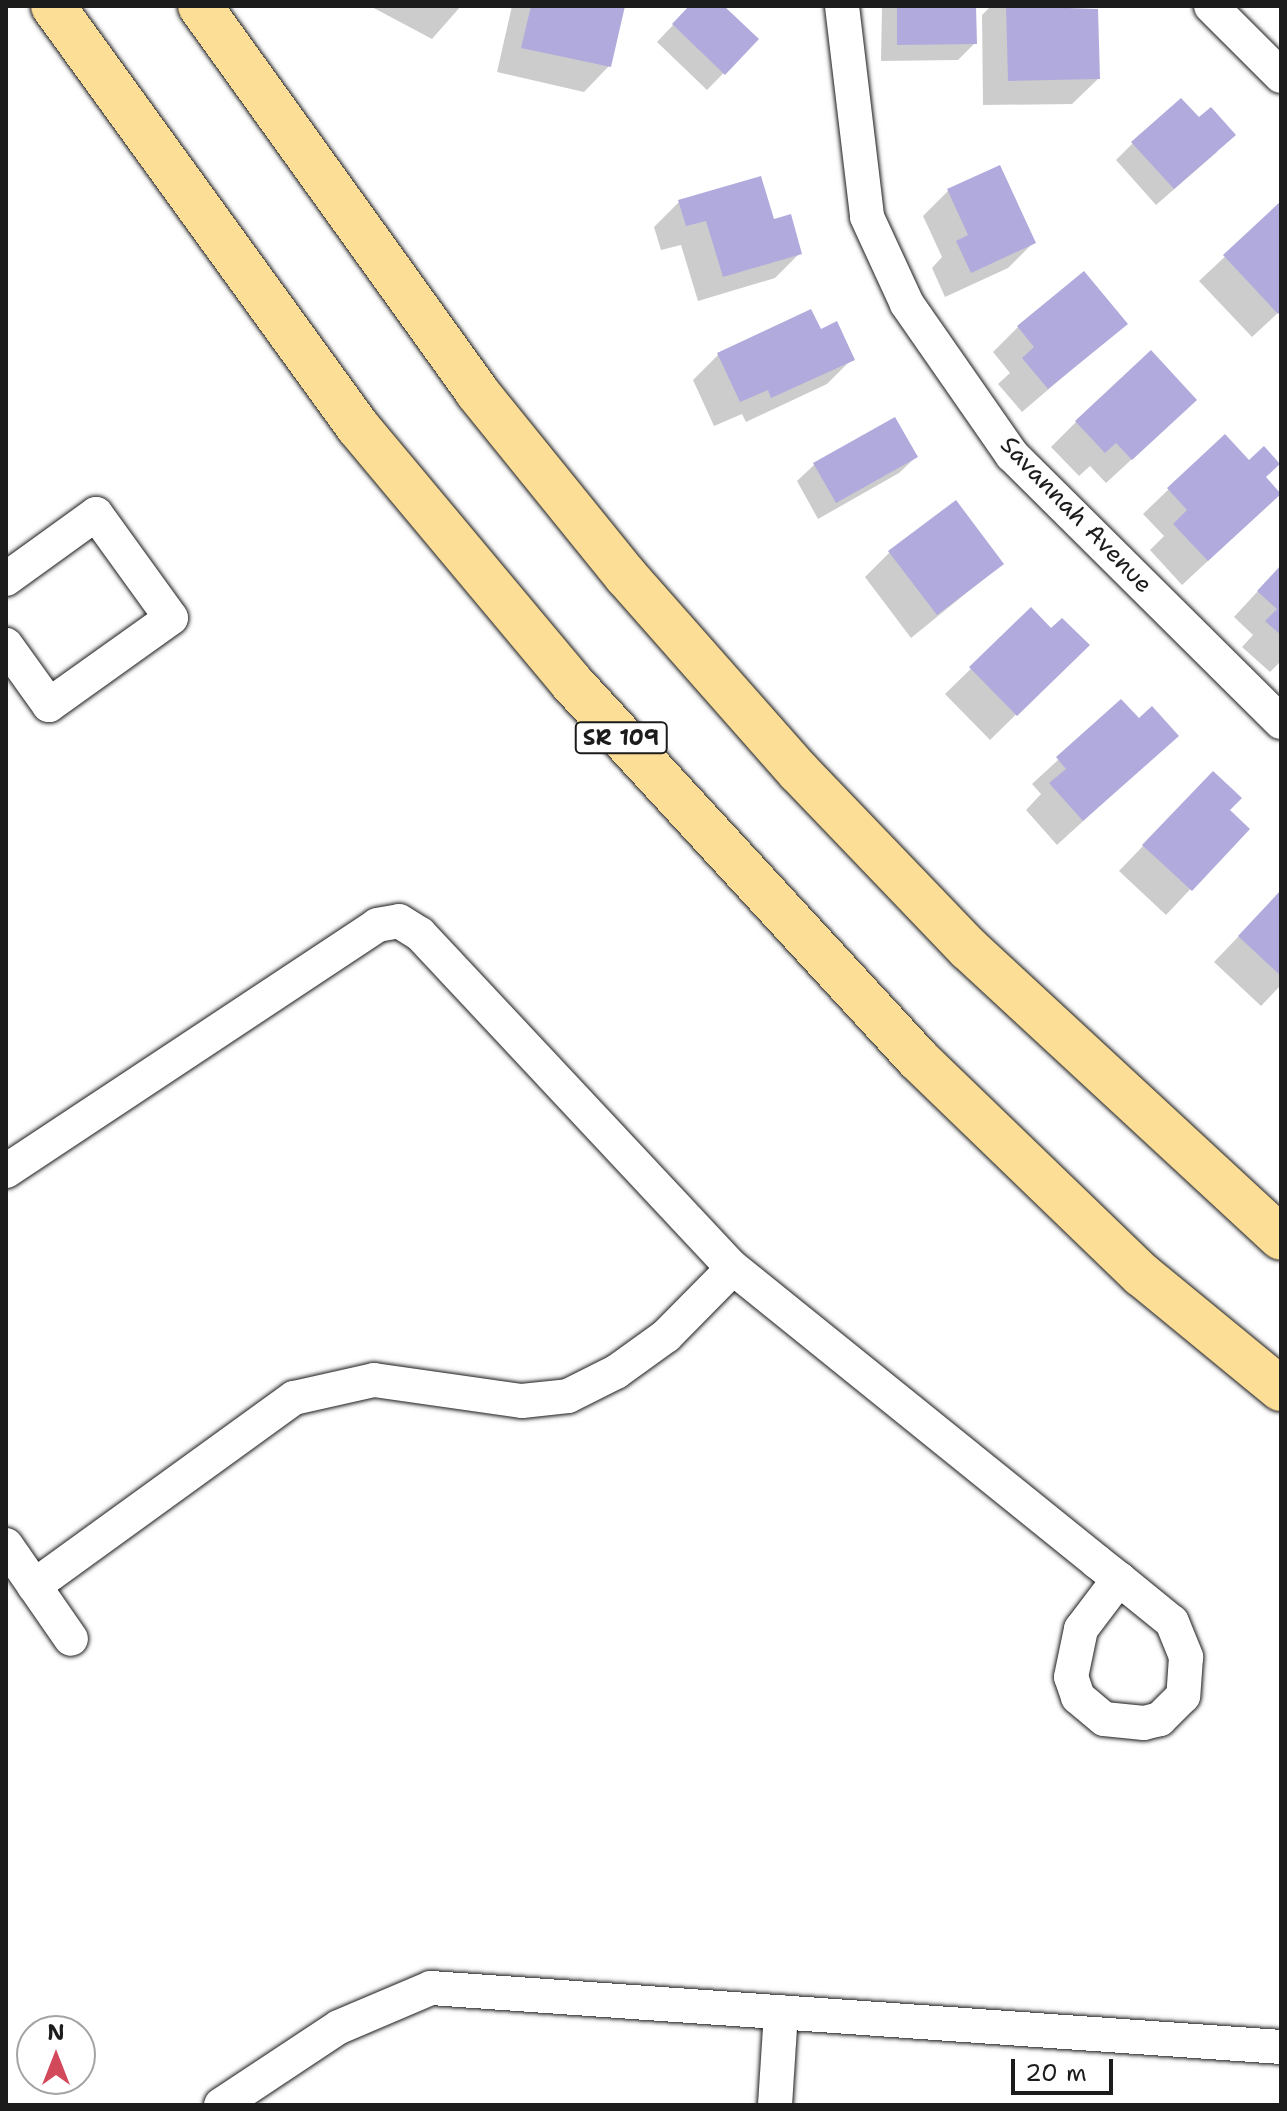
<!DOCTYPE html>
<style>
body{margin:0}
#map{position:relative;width:1287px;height:2111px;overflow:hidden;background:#fff;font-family:"Shantell Sans",sans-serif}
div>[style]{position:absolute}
.shadow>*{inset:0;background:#0003}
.building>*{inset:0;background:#b0abdc}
.roads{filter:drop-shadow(0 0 2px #1c1c1c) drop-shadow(0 0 2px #1c1c1c)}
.minor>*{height:34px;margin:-17px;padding:0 17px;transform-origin:17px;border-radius:17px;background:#fff}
.trunk>*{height:44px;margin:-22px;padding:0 22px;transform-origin:22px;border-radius:22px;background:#fdde96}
span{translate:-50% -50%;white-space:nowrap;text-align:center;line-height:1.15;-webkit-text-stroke:6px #fff;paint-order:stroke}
.shield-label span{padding:2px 6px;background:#fff;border:2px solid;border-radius:6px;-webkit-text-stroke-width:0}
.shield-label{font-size:22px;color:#1c1c1c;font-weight:700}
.street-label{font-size:24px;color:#1c1c1c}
.frame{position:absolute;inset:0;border:8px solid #1c1c1c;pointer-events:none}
.north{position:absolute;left:16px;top:2015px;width:80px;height:80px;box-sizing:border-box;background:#fff;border:2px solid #a4a4a4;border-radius:50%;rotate:0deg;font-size:22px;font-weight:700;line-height:32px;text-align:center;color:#1c1c1c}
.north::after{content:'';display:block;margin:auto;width:28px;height:36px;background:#d1495b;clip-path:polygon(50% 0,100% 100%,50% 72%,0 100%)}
.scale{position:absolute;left:1011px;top:2059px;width:102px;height:36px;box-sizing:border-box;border:4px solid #1c1c1c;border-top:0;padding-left:10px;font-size:24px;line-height:28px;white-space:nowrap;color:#1c1c1c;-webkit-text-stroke:6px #fff;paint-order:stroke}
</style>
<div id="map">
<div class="shadow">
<div style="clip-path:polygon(370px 6px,461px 6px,432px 39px)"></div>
<div style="clip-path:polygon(512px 6px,623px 6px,609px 66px,584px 92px,497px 72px)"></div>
<div style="clip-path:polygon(691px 6px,721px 6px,757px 39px,707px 90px,657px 42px)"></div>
<div style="clip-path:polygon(974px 6px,975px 43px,958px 60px,881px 61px,882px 6px)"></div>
<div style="clip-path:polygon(991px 6px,1042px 6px,1098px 79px,1072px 104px,983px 105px,982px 15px)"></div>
<div style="clip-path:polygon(1133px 143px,1217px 152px,1156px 205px,1116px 160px)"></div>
<div style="clip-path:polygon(948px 191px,1033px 243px,1008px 268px,945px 297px,932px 268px,942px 257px,923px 216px)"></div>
<div style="clip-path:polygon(679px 202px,772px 221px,800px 253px,775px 278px,698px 301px,681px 245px,661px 250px,654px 227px)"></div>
<div style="clip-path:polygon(1281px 204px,1281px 310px,1252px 337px,1199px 281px)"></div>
<div style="clip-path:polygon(1125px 324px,1022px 412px,998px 384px,1010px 373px,993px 352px,1018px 327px)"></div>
<div style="clip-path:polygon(820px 331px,852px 359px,827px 384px,746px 422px,742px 414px,714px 426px,693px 380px,718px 355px)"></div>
<div style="clip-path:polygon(895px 419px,916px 457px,899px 473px,818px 519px,797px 481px,814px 465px)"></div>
<div style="clip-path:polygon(1076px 422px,1170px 424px,1106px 483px,1090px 466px,1079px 476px,1051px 447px)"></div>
<div style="clip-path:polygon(1224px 436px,1263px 478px,1253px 519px,1182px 585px,1150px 550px,1164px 536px,1143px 514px)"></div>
<div style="clip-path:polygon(890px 552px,1002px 564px,911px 638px,865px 577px)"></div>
<div style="clip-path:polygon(1281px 566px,1281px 661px,1270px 672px,1242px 647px,1253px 635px,1234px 617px)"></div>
<div style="clip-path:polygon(1031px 610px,1051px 631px,1087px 645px,990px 740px,945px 694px)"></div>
<div style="clip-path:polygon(1121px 702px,1139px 721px,1176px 736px,1057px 845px,1026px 810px,1041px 794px,1032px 784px)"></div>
<div style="clip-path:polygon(1188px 799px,1227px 810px,1247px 829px,1166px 915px,1119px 871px)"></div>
<div style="clip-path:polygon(1281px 892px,1281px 985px,1261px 1006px,1214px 962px)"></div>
</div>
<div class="building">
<div style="clip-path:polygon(531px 6px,625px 6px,611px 67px,521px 48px)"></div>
<div style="clip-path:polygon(689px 6px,724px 6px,759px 39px,725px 75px,672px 24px)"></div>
<div style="clip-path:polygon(897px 6px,976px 6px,977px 44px,897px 45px)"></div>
<div style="clip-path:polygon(1006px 6px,1098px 9px,1100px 79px,1008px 81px)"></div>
<div style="clip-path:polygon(1181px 98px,1199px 117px,1211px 107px,1236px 135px,1174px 189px,1131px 142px)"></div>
<div style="clip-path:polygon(1000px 165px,1036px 243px,971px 273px,956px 241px,968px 235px,947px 189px)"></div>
<div style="clip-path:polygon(761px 176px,774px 219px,791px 214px,802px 254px,723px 277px,706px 221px,686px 226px,678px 200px)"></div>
<div style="clip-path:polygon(1281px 201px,1281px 311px,1278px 314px,1223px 255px)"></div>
<div style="clip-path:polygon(1084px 271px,1128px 324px,1048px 389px,1022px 358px,1034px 347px,1017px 326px)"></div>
<div style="clip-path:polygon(811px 309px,821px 329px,837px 321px,855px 360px,771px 398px,768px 390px,740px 402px,717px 353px)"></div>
<div style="clip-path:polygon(1151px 350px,1197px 400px,1132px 460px,1116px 443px,1105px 453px,1075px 421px)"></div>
<div style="clip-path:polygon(895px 417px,918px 457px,836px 503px,813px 463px)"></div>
<div style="clip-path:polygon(1225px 434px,1249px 460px,1264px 446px,1280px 464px,1266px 477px,1281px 494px,1208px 561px,1173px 524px,1187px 510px,1167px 488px)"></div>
<div style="clip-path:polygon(956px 500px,1004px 564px,937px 615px,888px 551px)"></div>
<div style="clip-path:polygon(1281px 565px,1281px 635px,1265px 621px,1277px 609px,1257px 591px)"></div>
<div style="clip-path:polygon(1031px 607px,1051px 628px,1062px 618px,1090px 645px,1017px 716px,969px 667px)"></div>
<div style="clip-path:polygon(1121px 699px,1139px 718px,1152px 706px,1179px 736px,1083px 821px,1049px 783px,1066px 769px,1056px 757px)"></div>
<div style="clip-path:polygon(1213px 771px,1242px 798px,1230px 810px,1250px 829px,1192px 891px,1142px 845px)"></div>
<div style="clip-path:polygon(1281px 890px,1281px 976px,1238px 936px)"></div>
</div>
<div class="roads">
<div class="minor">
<div style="left:842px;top:6px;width:212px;rotate:83.2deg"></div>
<div style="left:867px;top:217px;width:96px;rotate:65.3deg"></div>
<div style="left:907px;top:304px;width:184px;rotate:55.2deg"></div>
<div style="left:1012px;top:455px;width:379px;rotate:44.8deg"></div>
<div style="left:1211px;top:6px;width:99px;rotate:45deg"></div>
<div style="left:6px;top:579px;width:111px;rotate:-35.8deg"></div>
<div style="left:96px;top:514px;width:128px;rotate:54.2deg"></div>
<div style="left:171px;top:618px;width:150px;rotate:144.5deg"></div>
<div style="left:49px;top:705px;width:74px;rotate:-125.6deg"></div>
<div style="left:6px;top:1171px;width:445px;rotate:-33.5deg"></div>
<div style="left:377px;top:925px;width:22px;rotate:-10deg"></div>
<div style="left:399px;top:921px;width:25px;rotate:32deg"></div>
<div style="left:420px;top:934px;width:458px;rotate:46.9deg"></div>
<div style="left:733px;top:1268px;width:466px;rotate:38.9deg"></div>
<div style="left:1096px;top:1561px;width:29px;rotate:38deg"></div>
<div style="left:1119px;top:1579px;width:68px;rotate:39.1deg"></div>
<div style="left:1172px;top:1622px;width:38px;rotate:68deg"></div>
<div style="left:1186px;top:1657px;width:39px;rotate:94deg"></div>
<div style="left:1183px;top:1696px;width:33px;rotate:135deg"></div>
<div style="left:1160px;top:1719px;width:16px;rotate:166deg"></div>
<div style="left:1144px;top:1723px;width:40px;rotate:-174.3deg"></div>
<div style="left:1104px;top:1719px;width:34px;rotate:-140deg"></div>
<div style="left:1078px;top:1697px;width:21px;rotate:-109deg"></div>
<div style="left:1071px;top:1677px;width:49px;rotate:-78.2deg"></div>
<div style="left:1081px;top:1629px;width:63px;rotate:-52.8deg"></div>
<div style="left:6px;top:1545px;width:114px;rotate:55.3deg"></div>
<div style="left:34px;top:1586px;width:321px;rotate:-35.9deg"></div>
<div style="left:294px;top:1398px;width:82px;rotate:-12.7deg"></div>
<div style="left:374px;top:1380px;width:149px;rotate:8.1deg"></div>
<div style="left:522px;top:1401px;width:46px;rotate:-6.2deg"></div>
<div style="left:568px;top:1396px;width:54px;rotate:-26.6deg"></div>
<div style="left:616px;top:1372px;width:62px;rotate:-35.8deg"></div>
<div style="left:666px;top:1336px;width:95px;rotate:-45.4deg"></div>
<div style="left:221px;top:2105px;width:141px;rotate:-33.5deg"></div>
<div style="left:339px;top:2027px;width:100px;rotate:-23deg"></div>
<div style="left:431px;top:1988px;width:852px;rotate:3.97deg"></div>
<div style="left:775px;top:2105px;width:93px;rotate:-86.3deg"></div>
</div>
<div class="trunk">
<div style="left:53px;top:6px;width:520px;rotate:54.08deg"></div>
<div style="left:358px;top:427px;width:332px;rotate:50.1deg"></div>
<div style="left:571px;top:682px;width:512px;rotate:47.37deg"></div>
<div style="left:918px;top:1059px;width:311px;rotate:44deg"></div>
<div style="left:1142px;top:1275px;width:180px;rotate:39.4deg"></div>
<div style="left:200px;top:6px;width:475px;rotate:54.3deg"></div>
<div style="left:477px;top:392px;width:237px;rotate:51deg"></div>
<div style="left:626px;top:576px;width:261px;rotate:48.6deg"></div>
<div style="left:799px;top:772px;width:245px;rotate:46.2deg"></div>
<div style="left:969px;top:949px;width:425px;rotate:42.8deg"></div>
</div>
</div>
<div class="shield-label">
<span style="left:621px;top:738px">SR 109</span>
</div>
<div class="street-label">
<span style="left:1076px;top:515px;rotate:46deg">Savannah Avenue</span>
</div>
<div class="frame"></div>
<div class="north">N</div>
<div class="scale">20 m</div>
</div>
